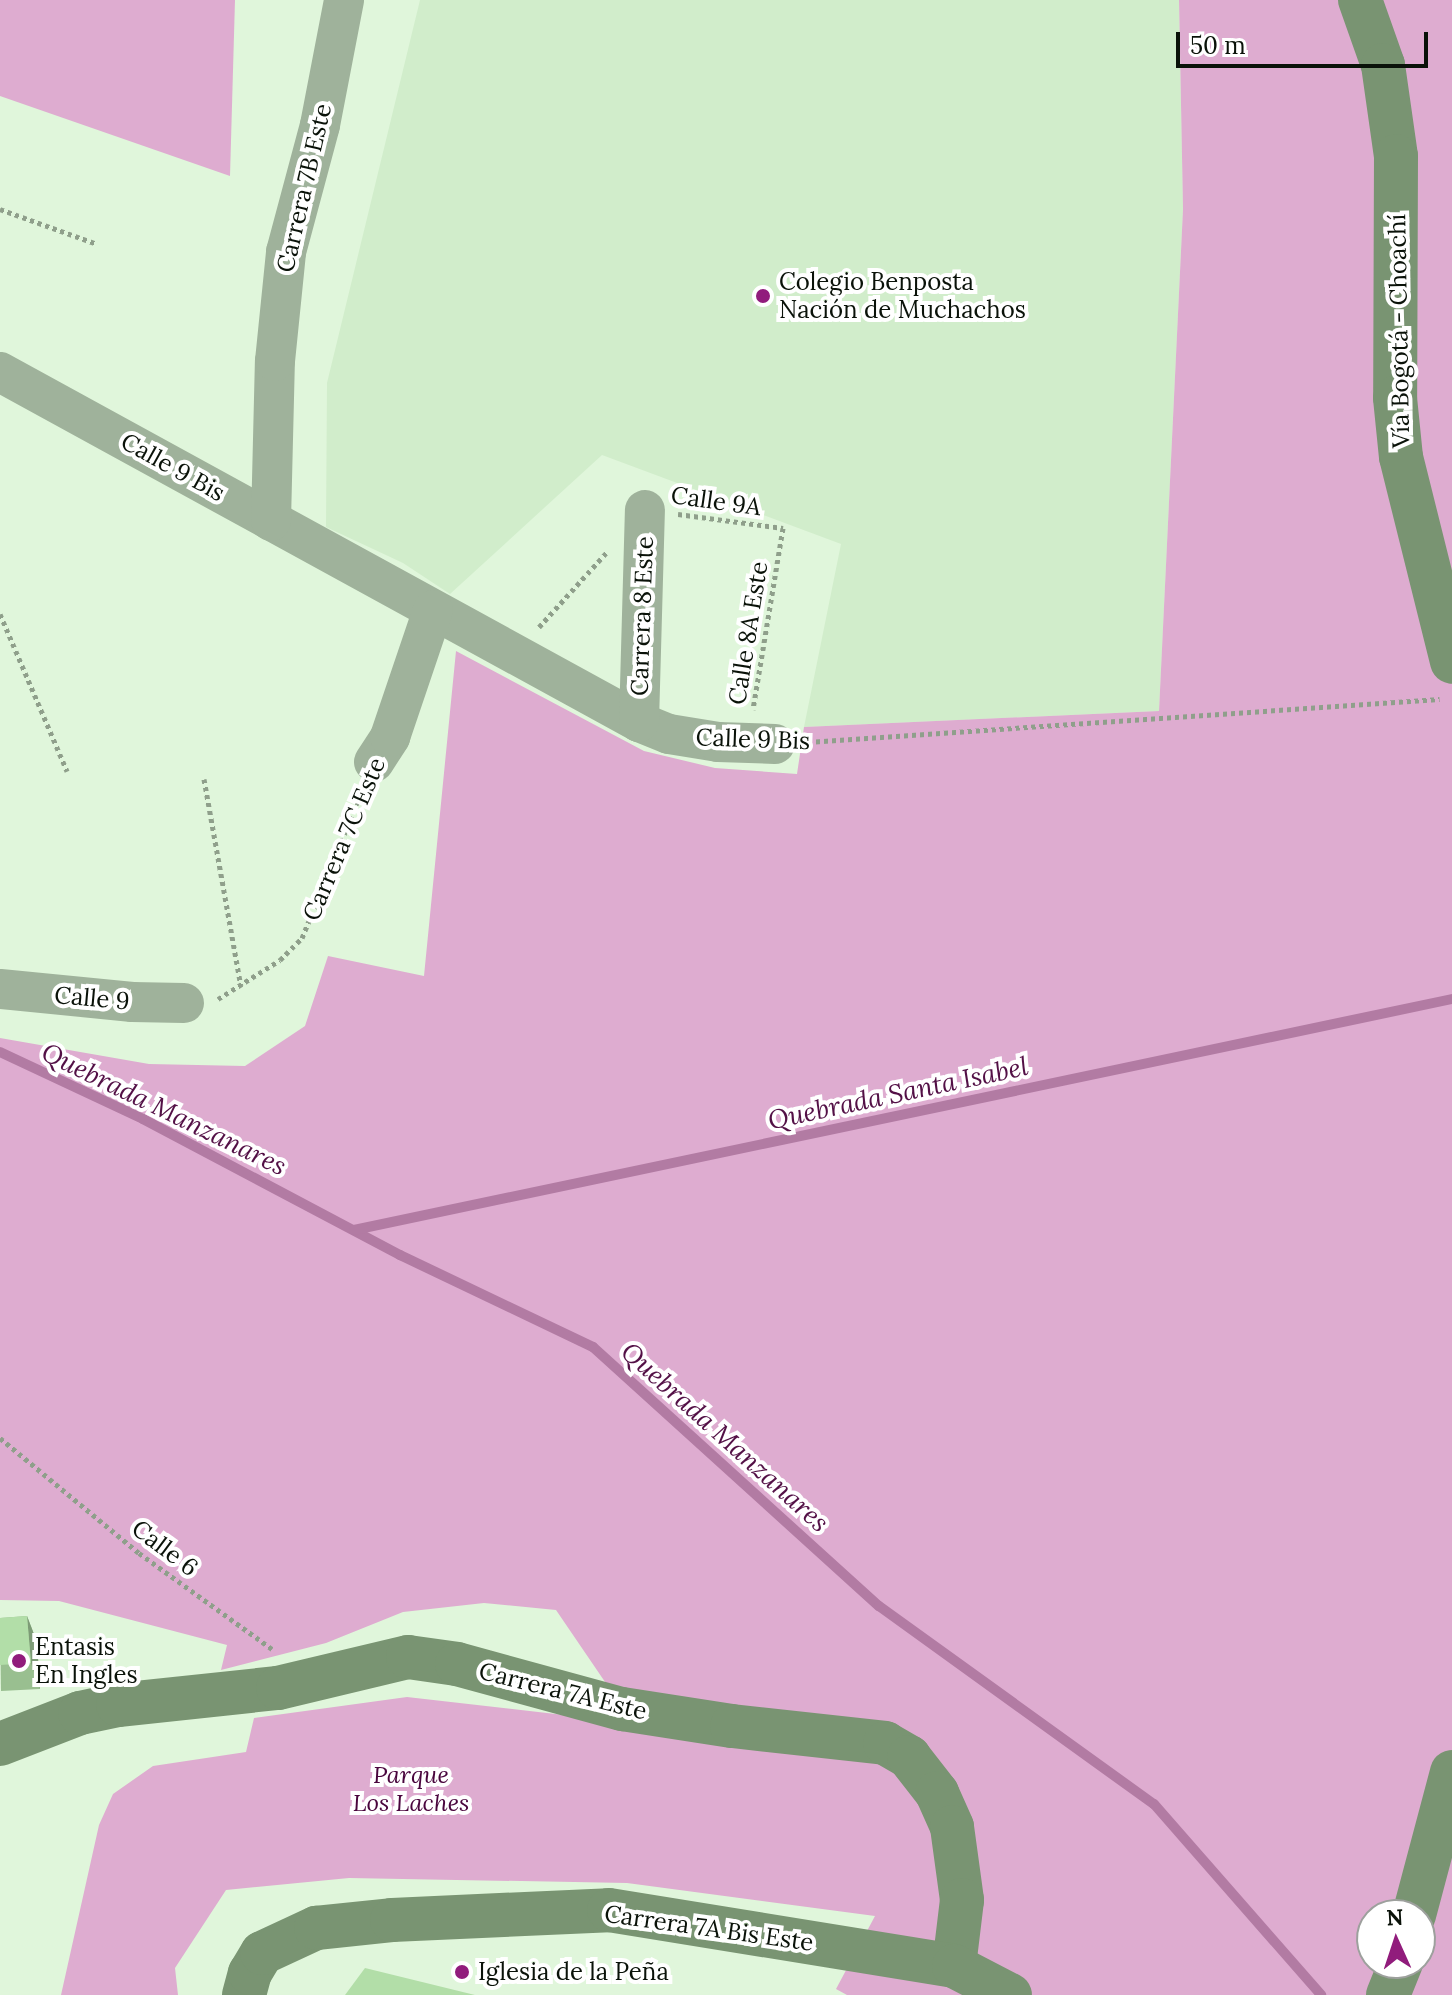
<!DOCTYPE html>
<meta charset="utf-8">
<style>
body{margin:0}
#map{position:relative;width:1452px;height:1995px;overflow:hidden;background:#e0f6db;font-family:Lora,serif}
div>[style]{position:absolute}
.built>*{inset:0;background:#d1edcb}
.green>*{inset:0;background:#deacd0}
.stream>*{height:10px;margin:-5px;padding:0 5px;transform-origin:5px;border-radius:5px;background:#b27ba3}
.path>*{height:5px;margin-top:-2.5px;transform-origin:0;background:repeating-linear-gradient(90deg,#8f9f8b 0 4px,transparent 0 8px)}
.street>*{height:40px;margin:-20px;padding:0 20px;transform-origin:20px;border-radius:20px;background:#9fb29b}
.secondary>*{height:44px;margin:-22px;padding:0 22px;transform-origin:22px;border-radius:22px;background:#799472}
.wall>*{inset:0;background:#99bf90}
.shaded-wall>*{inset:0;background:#7d9b76}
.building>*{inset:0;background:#b2dea8}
.dots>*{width:22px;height:22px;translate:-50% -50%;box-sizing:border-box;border:4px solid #fff;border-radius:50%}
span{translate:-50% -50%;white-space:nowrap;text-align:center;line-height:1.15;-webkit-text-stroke:8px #fff;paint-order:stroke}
.street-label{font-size:24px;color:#0a1209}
.poi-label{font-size:24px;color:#0a1209}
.left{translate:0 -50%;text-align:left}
.park-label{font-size:24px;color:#49053d;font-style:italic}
.water-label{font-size:26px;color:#531046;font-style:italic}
.north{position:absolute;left:1356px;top:1899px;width:80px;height:80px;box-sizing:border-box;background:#fff;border:2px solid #9da09d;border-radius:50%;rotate:357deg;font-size:22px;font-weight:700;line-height:32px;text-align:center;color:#0a1209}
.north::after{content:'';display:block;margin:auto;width:28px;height:36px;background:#911c7c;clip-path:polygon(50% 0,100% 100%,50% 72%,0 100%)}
.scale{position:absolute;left:1176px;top:32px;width:252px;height:36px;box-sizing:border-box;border:4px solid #0a1209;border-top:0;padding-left:10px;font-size:24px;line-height:28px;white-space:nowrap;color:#0a1209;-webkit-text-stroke:6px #fff;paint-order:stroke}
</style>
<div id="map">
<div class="built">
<div style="clip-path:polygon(420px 0,1179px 0,1183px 209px,1159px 711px,804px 727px,841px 544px,602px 455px,450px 594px,403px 563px,326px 527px,327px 383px)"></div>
</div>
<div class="green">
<div style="clip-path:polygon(0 0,235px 0,230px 176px,0 96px)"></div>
<div style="clip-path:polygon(evenodd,1179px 0,1452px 0,1452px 1995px,847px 1995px,836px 1989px,875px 1916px,627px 1883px,349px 1878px,226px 1890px,175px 1968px,178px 1995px,61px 1995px,99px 1825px,113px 1794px,153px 1766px,246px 1752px,254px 1718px,407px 1697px,633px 1723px,556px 1610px,484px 1603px,403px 1612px,326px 1643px,221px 1670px,227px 1645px,59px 1601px,0 1600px,0 1038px,149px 1064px,245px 1066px,305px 1026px,328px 956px,424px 976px,456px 651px,644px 751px,715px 768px,797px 774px,804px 727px,1159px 711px,1183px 209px,1179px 0,1372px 1915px,1420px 1915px,1420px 1963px,1372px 1963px,1372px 1915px)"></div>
</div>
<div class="stream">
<div style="left:0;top:1052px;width:158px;rotate:25.1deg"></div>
<div style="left:143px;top:1119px;width:291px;rotate:27.9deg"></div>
<div style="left:400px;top:1255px;width:214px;rotate:25.5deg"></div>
<div style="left:593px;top:1347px;width:386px;rotate:42.2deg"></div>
<div style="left:879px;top:1606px;width:339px;rotate:35.8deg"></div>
<div style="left:1154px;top:1804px;width:254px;rotate:48.8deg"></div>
<div style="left:354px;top:1230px;width:1122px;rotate:-11.88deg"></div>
</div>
<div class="path">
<div style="left:0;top:209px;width:103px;rotate:19.8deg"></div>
<div style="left:678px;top:514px;width:106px;rotate:7.6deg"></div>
<div style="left:783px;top:528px;width:184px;rotate:99.4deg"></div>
<div style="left:0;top:614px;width:171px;rotate:66.9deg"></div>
<div style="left:539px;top:627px;width:101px;rotate:-47.8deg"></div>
<div style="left:808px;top:742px;width:633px;rotate:-3.89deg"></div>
<div style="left:204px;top:779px;width:210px;rotate:79.9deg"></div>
<div style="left:218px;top:999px;width:73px;rotate:-32.2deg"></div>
<div style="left:280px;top:960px;width:31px;rotate:-45deg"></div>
<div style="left:302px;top:938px;width:157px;rotate:-67.9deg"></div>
<div style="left:0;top:1438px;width:180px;rotate:39.6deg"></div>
<div style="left:139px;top:1553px;width:164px;rotate:35.8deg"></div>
</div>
<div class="street">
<div style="left:0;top:372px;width:729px;rotate:28.71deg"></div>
<div style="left:639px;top:722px;width:32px;rotate:22deg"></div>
<div style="left:669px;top:734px;width:50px;rotate:9.3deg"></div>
<div style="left:718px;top:742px;width:57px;rotate:2deg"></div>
<div style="left:271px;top:521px;width:160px;rotate:-88.6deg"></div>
<div style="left:275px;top:361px;width:110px;rotate:-84.2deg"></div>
<div style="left:286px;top:252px;width:131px;rotate:-75deg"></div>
<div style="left:320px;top:125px;width:127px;rotate:-79.1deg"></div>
<div style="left:639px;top:722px;width:212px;rotate:-88.4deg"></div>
<div style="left:374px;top:762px;width:30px;rotate:-57deg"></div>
<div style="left:390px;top:737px;width:134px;rotate:-71.3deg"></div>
<div style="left:0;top:989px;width:133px;rotate:5.6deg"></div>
<div style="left:132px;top:1002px;width:52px;rotate:1.1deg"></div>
</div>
<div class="secondary">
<div style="left:1360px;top:0;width:69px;rotate:70.5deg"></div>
<div style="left:1383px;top:65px;width:92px;rotate:81.9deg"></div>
<div style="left:1396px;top:156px;width:242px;rotate:90.2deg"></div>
<div style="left:1395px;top:398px;width:59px;rotate:84.2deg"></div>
<div style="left:1401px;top:457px;width:211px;rotate:76deg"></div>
<div style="left:0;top:1744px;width:86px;rotate:-21.2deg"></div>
<div style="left:80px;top:1713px;width:39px;rotate:-12deg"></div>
<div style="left:118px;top:1705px;width:161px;rotate:-6.1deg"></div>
<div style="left:278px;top:1688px;width:134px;rotate:-13.4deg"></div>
<div style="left:408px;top:1657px;width:49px;rotate:8.1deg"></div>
<div style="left:457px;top:1664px;width:171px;rotate:15.3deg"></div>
<div style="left:622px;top:1709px;width:111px;rotate:8.8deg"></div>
<div style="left:732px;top:1726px;width:154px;rotate:6.3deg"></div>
<div style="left:885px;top:1743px;width:28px;rotate:30deg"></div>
<div style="left:909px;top:1757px;width:46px;rotate:52.1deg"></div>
<div style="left:937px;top:1793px;width:37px;rotate:66deg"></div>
<div style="left:952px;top:1827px;width:74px;rotate:82.2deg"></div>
<div style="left:962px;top:1900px;width:66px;rotate:96.9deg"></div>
<div style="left:1414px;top:1915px;width:148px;rotate:-75.1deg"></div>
<div style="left:244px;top:1995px;width:23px;rotate:-75deg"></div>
<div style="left:250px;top:1973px;width:23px;rotate:-59deg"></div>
<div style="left:262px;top:1953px;width:60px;rotate:-24.8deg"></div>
<div style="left:316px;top:1928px;width:76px;rotate:-6deg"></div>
<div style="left:392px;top:1920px;width:217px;rotate:-2.6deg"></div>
<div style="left:609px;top:1910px;width:350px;rotate:9.2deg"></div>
<div style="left:954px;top:1966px;width:63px;rotate:27.4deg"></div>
<div style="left:1388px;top:1995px;width:35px;rotate:-68deg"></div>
</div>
<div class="wall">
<div style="clip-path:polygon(27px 1616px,37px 1642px,40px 1689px,1px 1691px,0 1618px)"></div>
</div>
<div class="shaded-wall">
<div style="clip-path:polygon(27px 1616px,37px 1642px,40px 1689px,31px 1663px)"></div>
</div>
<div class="building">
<div style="clip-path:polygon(27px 1616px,31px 1663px,0 1665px,0 1618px)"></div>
<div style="clip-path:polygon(365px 1968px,475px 1995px,345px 1995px)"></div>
</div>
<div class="dots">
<div style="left:763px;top:296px;background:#911c7c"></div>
<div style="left:19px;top:1661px;background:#911c7c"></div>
<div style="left:462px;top:1972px;background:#911c7c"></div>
</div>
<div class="street-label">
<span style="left:304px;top:188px;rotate:-77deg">Carrera 7B Este</span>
<span style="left:1399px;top:331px;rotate:-91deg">Vía Bogotá - Choachí</span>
<span style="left:173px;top:467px;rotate:29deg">Calle 9 Bis</span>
<span style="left:716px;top:501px;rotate:8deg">Calle 9A</span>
<span style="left:642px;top:616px;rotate:-88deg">Carrera 8 Este</span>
<span style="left:748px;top:633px;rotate:-81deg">Calle 8A Este</span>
<span style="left:753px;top:739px;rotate:2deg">Calle 9 Bis</span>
<span style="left:344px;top:839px;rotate:-67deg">Carrera 7C Este</span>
<span style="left:92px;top:998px;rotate:5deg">Calle 9</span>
<span style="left:165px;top:1548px;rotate:37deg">Calle 6</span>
<span style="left:563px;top:1691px;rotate:14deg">Carrera 7A Este</span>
<span style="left:709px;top:1928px;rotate:8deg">Carrera 7A Bis Este</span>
</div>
<div class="poi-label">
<span class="left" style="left:779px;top:296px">Colegio Benposta<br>Nación de Muchachos</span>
<span class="left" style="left:35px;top:1661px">Entasis<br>En Ingles</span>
<span class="left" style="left:478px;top:1972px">Iglesia de la Peña</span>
</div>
<div class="park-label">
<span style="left:411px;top:1789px">Parque<br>Los Laches</span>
</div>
<div class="water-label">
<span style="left:898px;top:1093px;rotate:-12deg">Quebrada Santa Isabel</span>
<span style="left:164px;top:1109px;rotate:26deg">Quebrada Manzanares</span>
<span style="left:725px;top:1437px;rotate:42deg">Quebrada Manzanares</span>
</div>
<div class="north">N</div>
<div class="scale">50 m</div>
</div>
